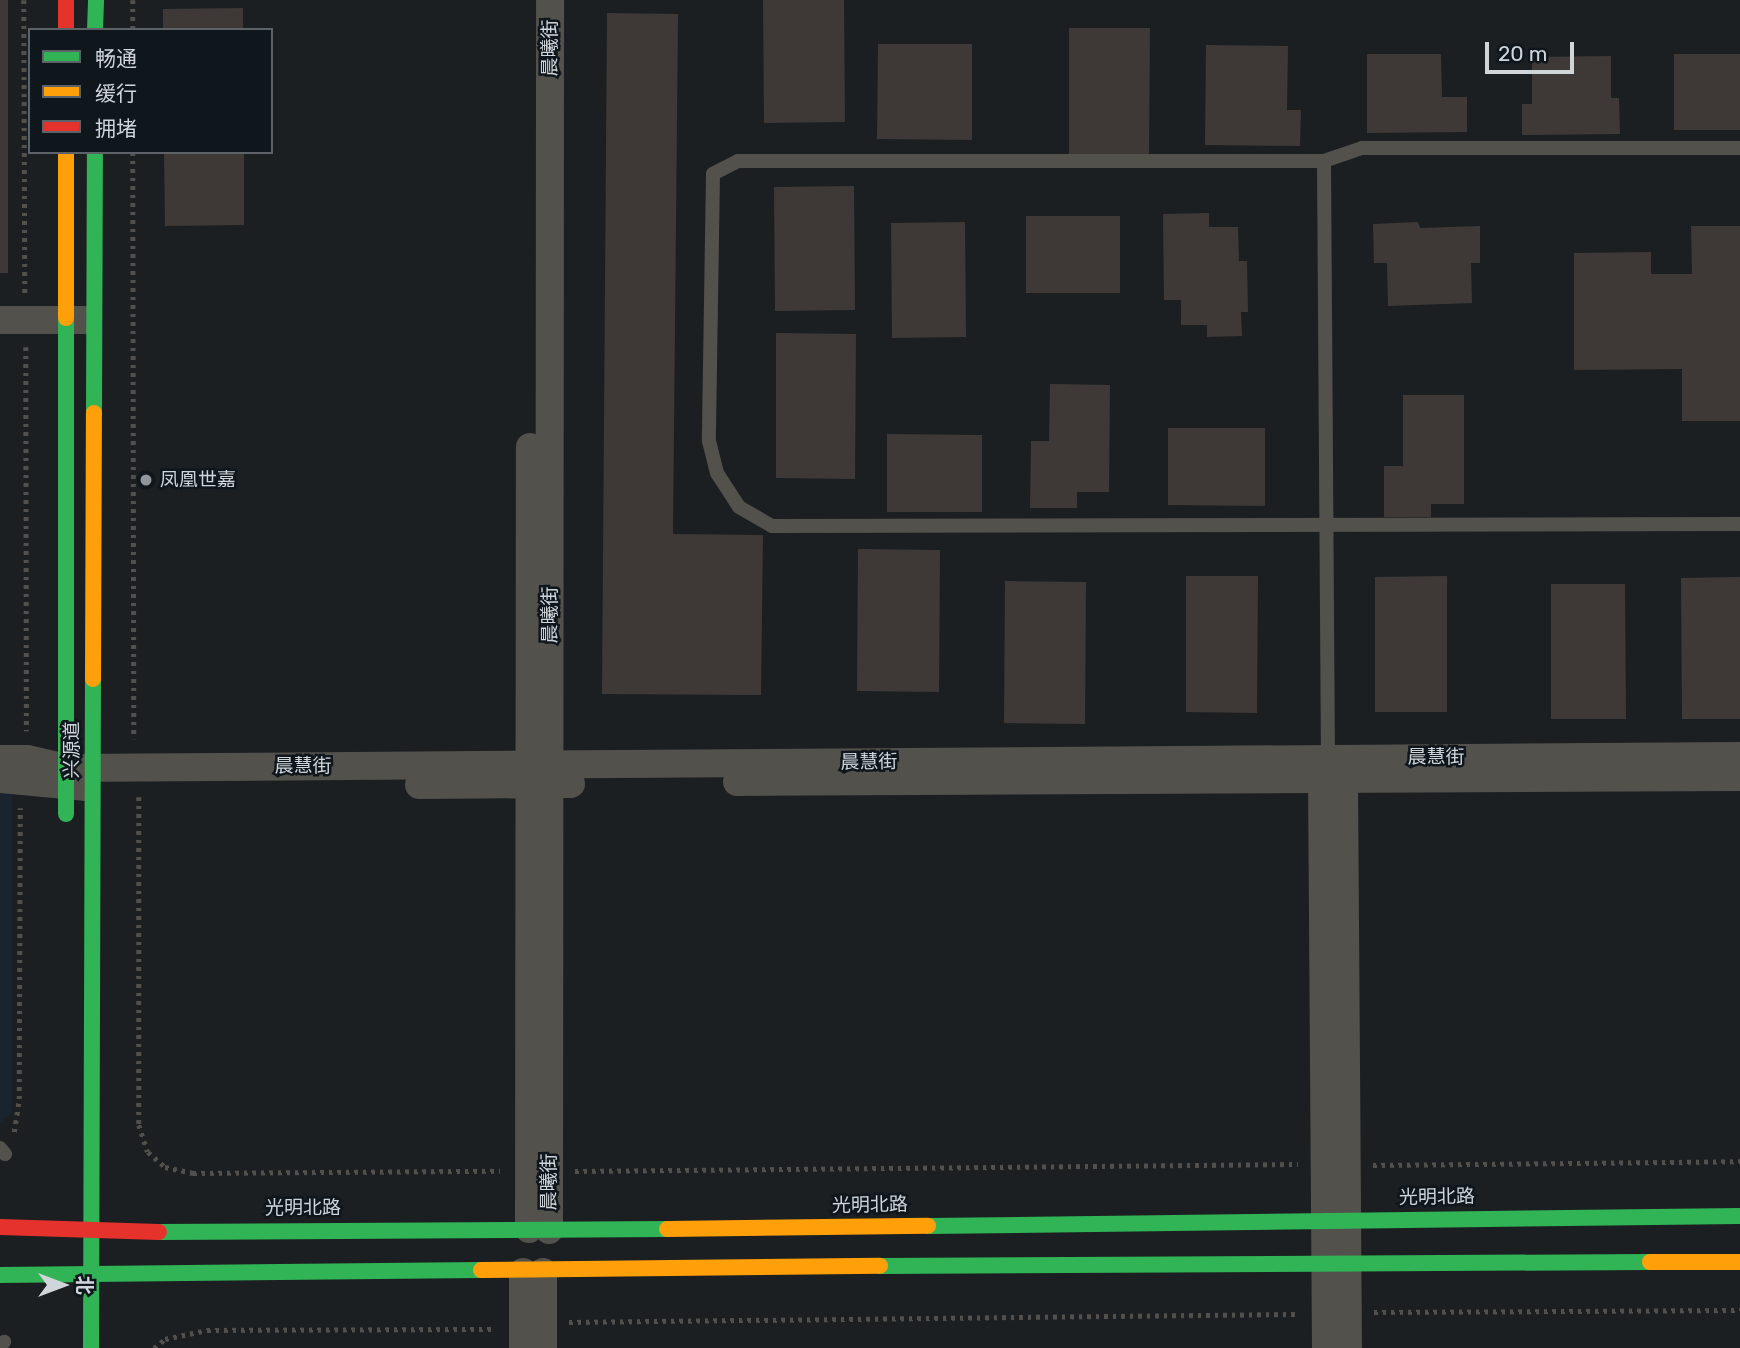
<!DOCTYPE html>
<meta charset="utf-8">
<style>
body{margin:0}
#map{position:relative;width:1740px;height:1348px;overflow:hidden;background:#1b1f22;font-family:Rubik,"Noto Sans SC",sans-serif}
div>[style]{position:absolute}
.built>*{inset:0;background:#19242e}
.building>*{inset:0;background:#3e3936}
.path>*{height:4.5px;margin-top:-2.25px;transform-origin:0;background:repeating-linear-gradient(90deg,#51504d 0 3.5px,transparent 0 8.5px)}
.lane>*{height:14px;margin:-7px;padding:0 7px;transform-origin:7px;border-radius:7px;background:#53514c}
.street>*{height:28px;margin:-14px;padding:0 14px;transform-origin:14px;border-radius:14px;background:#53514c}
.fast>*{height:16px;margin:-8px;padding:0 8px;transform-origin:8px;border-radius:8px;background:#30b455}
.slow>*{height:16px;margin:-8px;padding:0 8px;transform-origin:8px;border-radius:8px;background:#ff9f0a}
.jam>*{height:16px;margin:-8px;padding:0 8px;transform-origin:8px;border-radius:8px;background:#e5322d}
.dots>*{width:19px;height:19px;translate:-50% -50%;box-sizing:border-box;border:4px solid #0f161c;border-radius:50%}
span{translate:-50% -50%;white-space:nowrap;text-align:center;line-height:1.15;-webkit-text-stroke:5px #0f161c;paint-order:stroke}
.street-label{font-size:19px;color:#d0d5d9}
.poi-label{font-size:19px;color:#d0d5d9}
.left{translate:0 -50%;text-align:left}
.legend{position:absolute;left:28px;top:28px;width:245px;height:126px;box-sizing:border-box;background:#0f161c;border:2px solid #5c6268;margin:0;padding:9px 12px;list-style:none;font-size:21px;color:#d0d5d9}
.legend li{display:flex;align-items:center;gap:14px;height:35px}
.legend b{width:35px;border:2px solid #5c6268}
.north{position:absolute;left:28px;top:1250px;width:70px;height:70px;-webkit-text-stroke:5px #0f161c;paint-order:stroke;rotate:90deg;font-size:19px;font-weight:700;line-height:28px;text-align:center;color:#d0d5d9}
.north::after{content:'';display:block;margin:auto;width:24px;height:32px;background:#d0d5d9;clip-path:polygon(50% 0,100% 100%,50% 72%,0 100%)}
.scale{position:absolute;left:1485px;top:42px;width:89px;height:32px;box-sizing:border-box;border:4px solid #d0d5d9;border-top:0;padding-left:9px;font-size:21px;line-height:24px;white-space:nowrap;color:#d0d5d9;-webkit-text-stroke:5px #0f161c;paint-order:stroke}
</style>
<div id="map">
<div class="built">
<div style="clip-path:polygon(0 768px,12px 768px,12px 1113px,0 1123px)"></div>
</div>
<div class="building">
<div style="clip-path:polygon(0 0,8px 0,8px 273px,0 273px)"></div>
<div style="clip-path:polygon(763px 0,844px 0,845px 122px,764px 123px)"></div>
<div style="clip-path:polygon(243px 8px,243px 30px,163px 30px,163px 9px)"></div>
<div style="clip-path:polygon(607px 13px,678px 14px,673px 534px,763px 535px,761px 695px,602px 694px)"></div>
<div style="clip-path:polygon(1069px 28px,1150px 28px,1149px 155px,1069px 155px)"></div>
<div style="clip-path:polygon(878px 44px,972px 44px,972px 140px,877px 139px)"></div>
<div style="clip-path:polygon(1206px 45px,1288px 46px,1287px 110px,1301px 110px,1300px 146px,1205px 145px)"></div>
<div style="clip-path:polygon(1367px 54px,1441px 54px,1442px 97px,1467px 97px,1467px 132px,1367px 133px)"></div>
<div style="clip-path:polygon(1674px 54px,1740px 54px,1740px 130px,1674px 130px)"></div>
<div style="clip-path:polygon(1611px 56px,1611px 98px,1619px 98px,1620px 134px,1522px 135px,1522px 104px,1532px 104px,1532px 57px)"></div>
<div style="clip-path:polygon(164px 152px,244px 152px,244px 225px,165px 226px)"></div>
<div style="clip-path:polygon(854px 186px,855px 310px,775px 311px,774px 187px)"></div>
<div style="clip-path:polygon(1209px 213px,1209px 227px,1238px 227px,1239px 261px,1247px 261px,1248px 312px,1241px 312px,1242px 336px,1207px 337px,1207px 325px,1181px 325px,1181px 300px,1164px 300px,1163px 214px)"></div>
<div style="clip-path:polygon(1026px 216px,1120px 216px,1120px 293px,1026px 293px)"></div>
<div style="clip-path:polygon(965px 222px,966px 337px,892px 338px,891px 223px)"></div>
<div style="clip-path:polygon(1418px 222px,1420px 228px,1480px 226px,1480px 263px,1471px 263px,1472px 303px,1388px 306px,1387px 263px,1374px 263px,1373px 224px)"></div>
<div style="clip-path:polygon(1691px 226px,1740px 226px,1740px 421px,1682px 421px,1682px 369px,1574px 370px,1574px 253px,1651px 252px,1651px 274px,1692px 274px)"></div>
<div style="clip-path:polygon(776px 333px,856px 334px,855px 479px,776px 478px)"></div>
<div style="clip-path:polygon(1050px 384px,1110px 385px,1109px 492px,1077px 492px,1077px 508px,1030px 508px,1031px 441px,1049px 441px)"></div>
<div style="clip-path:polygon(1403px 395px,1464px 395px,1464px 504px,1431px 504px,1431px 517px,1384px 517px,1384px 466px,1403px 466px)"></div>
<div style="clip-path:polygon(1168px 428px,1265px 428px,1265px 506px,1168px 505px)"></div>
<div style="clip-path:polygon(887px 434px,982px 435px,982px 512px,887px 512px)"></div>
<div style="clip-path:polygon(858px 549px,940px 550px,939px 692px,857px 691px)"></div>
<div style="clip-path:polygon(1186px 576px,1258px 576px,1257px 713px,1186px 712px)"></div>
<div style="clip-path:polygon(1447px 576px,1447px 712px,1375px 712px,1375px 577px)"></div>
<div style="clip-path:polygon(1740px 577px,1740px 719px,1682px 719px,1681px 578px)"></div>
<div style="clip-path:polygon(1005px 581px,1086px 582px,1085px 724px,1004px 723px)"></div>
<div style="clip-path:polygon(1551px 584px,1625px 584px,1626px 719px,1551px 719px)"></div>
</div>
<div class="path">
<div style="left:24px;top:0;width:293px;rotate:89.8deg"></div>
<div style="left:133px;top:0;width:30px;rotate:90deg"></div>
<div style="left:133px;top:152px;width:587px;rotate:89.9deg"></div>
<div style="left:26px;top:347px;width:384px;rotate:89.9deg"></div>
<div style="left:139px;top:797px;width:328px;rotate:90deg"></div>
<div style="left:139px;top:1125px;width:28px;rotate:72deg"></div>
<div style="left:148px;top:1152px;width:23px;rotate:41deg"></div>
<div style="left:165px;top:1167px;width:29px;rotate:12deg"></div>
<div style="left:193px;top:1173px;width:307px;rotate:-0.4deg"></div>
<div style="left:14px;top:1132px;width:33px;rotate:-81deg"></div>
<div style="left:19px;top:1099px;width:291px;rotate:-89.8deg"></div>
<div style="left:1373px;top:1165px;width:367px;rotate:-0.6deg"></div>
<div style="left:575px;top:1171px;width:723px;rotate:-0.55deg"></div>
<div style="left:1374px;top:1312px;width:366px;rotate:-0.3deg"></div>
<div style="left:569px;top:1322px;width:730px;rotate:-0.63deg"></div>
<div style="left:154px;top:1348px;width:14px;rotate:-39deg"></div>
<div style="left:165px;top:1339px;width:43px;rotate:-12.1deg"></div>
<div style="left:207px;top:1330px;width:288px;rotate:-0.2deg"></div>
</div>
<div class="lane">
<div style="left:1740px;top:148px;width:378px;rotate:180deg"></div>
<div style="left:1362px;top:148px;width:40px;rotate:161.1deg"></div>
<div style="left:1324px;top:161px;width:586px;rotate:180deg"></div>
<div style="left:738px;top:161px;width:28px;rotate:153deg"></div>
<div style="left:713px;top:174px;width:267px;rotate:90.9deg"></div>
<div style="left:709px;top:441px;width:33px;rotate:76deg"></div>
<div style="left:717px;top:473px;width:40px;rotate:57.1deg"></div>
<div style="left:739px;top:507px;width:38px;rotate:30deg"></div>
<div style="left:772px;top:526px;width:968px;rotate:-0.12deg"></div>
<div style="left:1324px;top:161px;width:597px;rotate:89.62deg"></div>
<div style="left:0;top:1148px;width:8px;rotate:50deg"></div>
<div style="left:0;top:1346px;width:6px;rotate:-45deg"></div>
</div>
<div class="street">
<div style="left:0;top:320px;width:84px"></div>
<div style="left:0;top:759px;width:27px"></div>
<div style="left:27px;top:759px;width:40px;rotate:13deg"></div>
<div style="left:66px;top:768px;width:1674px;rotate:-0.41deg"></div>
<div style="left:1334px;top:766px;width:17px;rotate:54deg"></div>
<div style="left:1344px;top:780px;width:568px;rotate:89.6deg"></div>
<div style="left:0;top:779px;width:84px;rotate:5.4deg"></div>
<div style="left:737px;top:782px;width:1003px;rotate:-0.29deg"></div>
<div style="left:419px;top:785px;width:152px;rotate:-0.4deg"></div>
<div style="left:529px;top:1229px;width:782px;rotate:-89.93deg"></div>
<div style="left:549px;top:1230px;width:1230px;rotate:-89.95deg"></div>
<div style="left:543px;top:1272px;width:76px;rotate:90deg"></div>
<div style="left:523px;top:1348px;width:76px;rotate:-90deg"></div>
<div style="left:1326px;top:1348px;width:570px;rotate:-90.4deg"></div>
<div style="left:1322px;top:778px;width:19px;rotate:-74deg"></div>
</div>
<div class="fast">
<div style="left:95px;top:30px;width:30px;rotate:-88deg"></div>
<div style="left:66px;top:318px;width:496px;rotate:90deg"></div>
<div style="left:94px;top:413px;width:261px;rotate:-89.8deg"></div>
<div style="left:928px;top:1226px;width:812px;rotate:-0.71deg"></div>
<div style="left:159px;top:1232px;width:508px;rotate:-0.34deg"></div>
<div style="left:880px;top:1266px;width:770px;rotate:-0.3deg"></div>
<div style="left:0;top:1275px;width:481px;rotate:-0.6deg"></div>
<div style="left:91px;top:1348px;width:669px;rotate:-89.83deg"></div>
</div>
<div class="slow">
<div style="left:66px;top:152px;width:166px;rotate:90deg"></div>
<div style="left:93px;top:679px;width:266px;rotate:-89.8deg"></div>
<div style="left:667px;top:1229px;width:261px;rotate:-0.7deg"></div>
<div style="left:1650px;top:1262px;width:90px"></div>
<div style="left:481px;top:1270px;width:399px;rotate:-0.6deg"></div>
</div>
<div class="jam">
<div style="left:66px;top:0;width:30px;rotate:90deg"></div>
<div style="left:0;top:1227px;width:159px;rotate:1.8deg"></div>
</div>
<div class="dots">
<div style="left:146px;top:480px;background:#919599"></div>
</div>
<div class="street-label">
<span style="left:550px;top:48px;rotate:-90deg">晨曦街</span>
<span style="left:550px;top:615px;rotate:-90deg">晨曦街</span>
<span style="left:72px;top:750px;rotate:-90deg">兴源道</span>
<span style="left:1436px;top:757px">晨慧街</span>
<span style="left:869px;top:762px;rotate:-1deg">晨慧街</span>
<span style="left:303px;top:766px">晨慧街</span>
<span style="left:549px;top:1182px;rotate:-90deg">晨曦街</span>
<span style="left:1437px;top:1197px;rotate:-1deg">光明北路</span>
<span style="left:870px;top:1205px;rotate:-1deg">光明北路</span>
<span style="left:303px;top:1208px">光明北路</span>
</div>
<div class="poi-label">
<span class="left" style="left:160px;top:480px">凤凰世嘉</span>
</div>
<ul class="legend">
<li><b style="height:9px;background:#30b455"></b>畅通</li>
<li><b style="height:9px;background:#ff9f0a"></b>缓行</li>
<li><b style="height:9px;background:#e5322d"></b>拥堵</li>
</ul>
<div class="north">北</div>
<div class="scale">20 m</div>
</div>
